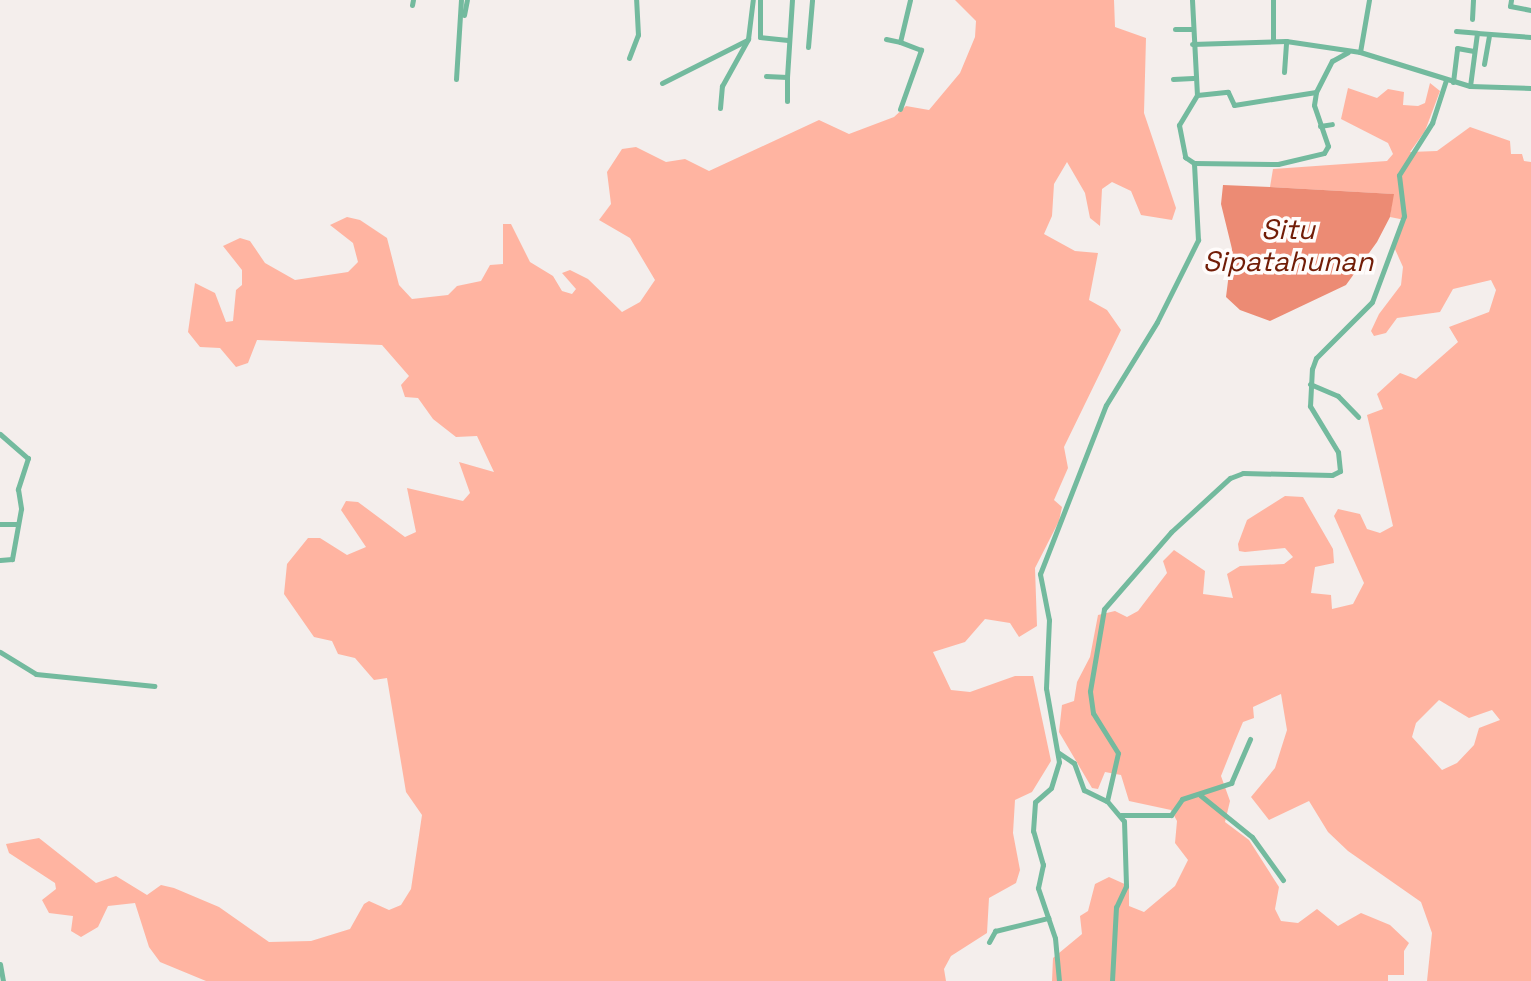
<!DOCTYPE html>
<style>
body{margin:0}
#map{position:relative;width:1531px;height:981px;overflow:hidden;background:#f4eeec;font-family:"Space Grotesk",sans-serif}
div>[style]{position:absolute}
.green>*{inset:0;background:#ffb4a1}
.water>*{inset:0;background:#ec8b74}
.street>*{height:5px;margin:-2.5px;padding:0 2.5px;transform-origin:2.5px;border-radius:2.5px;background:#73ba9e}
span{translate:-50% -50%;white-space:nowrap;text-align:center;line-height:1.15;-webkit-text-stroke:7px #fffcfb;paint-order:stroke}
.water-label{font-size:28px;color:#711c06;font-style:italic}
</style>
<div id="map">
<div class="green">
<div style="clip-path:polygon(955px 0,1114px 0,1115px 27px,1146px 38px,1144px 113px,1176px 208px,1172px 220px,1141px 215px,1131px 191px,1112px 182px,1102px 189px,1100px 226px,1090px 218px,1085px 193px,1067px 162px,1054px 184px,1052px 216px,1044px 234px,1075px 251px,1098px 253px,1089px 300px,1107px 310px,1121px 330px,1064px 447px,1068px 468px,1054px 500px,1062px 507px,1059px 521px,1035px 568px,1037px 626px,1019px 637px,1010px 623px,985px 619px,965px 642px,933px 652px,951px 690px,970px 692px,1015px 676px,1033px 676px,1051px 761px,1032px 792px,1015px 800px,1013px 833px,1020px 870px,1016px 883px,989px 898px,987px 933px,951px 956px,944px 969px,946px 981px,206px 981px,160px 962px,149px 947px,135px 903px,108px 906px,98px 927px,81px 937px,71px 931px,73px 916px,49px 913px,42px 900px,56px 889px,55px 883px,9px 853px,6px 844px,39px 838px,96px 883px,116px 876px,147px 895px,161px 885px,174px 888px,219px 907px,269px 942px,311px 941px,350px 929px,364px 904px,369px 901px,389px 910px,401px 905px,411px 889px,422px 815px,406px 792px,387px 678px,374px 680px,355px 658px,338px 654px,332px 641px,314px 637px,284px 594px,287px 564px,308px 538px,320px 538px,347px 555px,366px 547px,341px 510px,346px 501px,358px 502px,405px 537px,416px 532px,407px 488px,463px 501px,470px 493px,459px 462px,494px 472px,477px 436px,456px 437px,433px 419px,418px 398px,405px 397px,401px 385px,409px 376px,382px 345px,257px 340px,248px 363px,236px 367px,220px 348px,200px 347px,188px 332px,195px 283px,215px 293px,226px 322px,233px 321px,236px 290px,242px 285px,242px 270px,223px 246px,240px 238px,250px 241px,265px 263px,295px 280px,348px 272px,358px 262px,353px 243px,330px 225px,347px 217px,360px 220px,387px 238px,399px 285px,412px 299px,448px 295px,457px 286px,481px 281px,490px 265px,503px 264px,503px 224px,511px 224px,530px 262px,553px 276px,562px 291px,572px 294px,576px 289px,562px 273px,570px 270px,588px 279px,622px 312px,640px 302px,655px 280px,630px 238px,599px 220px,611px 204px,607px 172px,622px 149px,636px 147px,666px 162px,685px 159px,709px 171px,819px 120px,849px 134px,894px 117px,906px 106px,929px 110px,960px 73px,975px 37px,976px 21px)"></div>
<div style="clip-path:polygon(evenodd,1430px 83px,1440px 91px,1425px 131px,1410px 152px,1437px 151px,1470px 127px,1510px 141px,1511px 154px,1522px 154px,1524px 161px,1531px 162px,1531px 981px,1427px 981px,1432px 933px,1421px 902px,1348px 851px,1328px 832px,1309px 801px,1269px 820px,1251px 797px,1275px 768px,1287px 730px,1281px 694px,1253px 707px,1254px 718px,1243px 722px,1235px 741px,1221px 776px,1230px 801px,1225px 822px,1249px 840px,1279px 887px,1275px 909px,1281px 921px,1298px 923px,1317px 909px,1338px 926px,1361px 913px,1390px 925px,1409px 943px,1404px 951px,1404px 975px,1388px 975px,1388px 981px,1052px 981px,1053px 958px,1082px 934px,1080px 916px,1088px 911px,1095px 884px,1109px 877px,1129px 886px,1129px 906px,1144px 912px,1175px 886px,1188px 860px,1175px 843px,1177px 821px,1171px 810px,1129px 801px,1121px 775px,1105px 772px,1098px 789px,1092px 788px,1059px 732px,1062px 705px,1074px 701px,1077px 682px,1090px 657px,1098px 615px,1115px 611px,1127px 617px,1138px 611px,1167px 573px,1163px 561px,1174px 550px,1205px 571px,1203px 594px,1233px 598px,1227px 574px,1240px 566px,1284px 564px,1293px 557px,1285px 548px,1245px 552px,1239px 551px,1238px 544px,1247px 520px,1285px 496px,1303px 497px,1333px 549px,1334px 563px,1315px 567px,1311px 593px,1331px 595px,1332px 609px,1353px 604px,1364px 583px,1334px 516px,1338px 509px,1360px 514px,1367px 529px,1380px 533px,1393px 526px,1367px 415px,1383px 409px,1377px 394px,1400px 373px,1416px 379px,1458px 342px,1449px 327px,1489px 312px,1496px 290px,1491px 280px,1453px 289px,1440px 312px,1397px 318px,1386px 333px,1374px 336px,1371px 331px,1379px 314px,1401px 285px,1403px 267px,1394px 247px,1405px 220px,1390px 217px,1393px 194px,1270px 187px,1273px 169px,1387px 161px,1393px 154px,1388px 143px,1341px 119px,1348px 88px,1377px 98px,1388px 89px,1404px 92px,1403px 105px,1418px 106px,1425px 103px,1430px 83px,1439px 700px,1469px 718px,1492px 710px,1500px 720px,1479px 728px,1474px 745px,1457px 763px,1442px 770px,1412px 737px,1416px 723px,1439px 700px)"></div>
</div>
<div class="water">
<div style="clip-path:polygon(1223px 185px,1270px 187px,1394px 194px,1390px 217px,1377px 242px,1346px 285px,1270px 321px,1240px 310px,1226px 297px,1232px 249px,1221px 204px)"></div>
</div>
<div class="street">
<div style="left:760px;top:0;width:37px;rotate:90deg"></div>
<div style="left:760px;top:37px;width:28px;rotate:6deg"></div>
<div style="left:1192px;top:0;width:95px;rotate:87deg"></div>
<div style="left:1197px;top:95px;width:35px;rotate:121deg"></div>
<div style="left:1179px;top:125px;width:33px;rotate:79deg"></div>
<div style="left:1185px;top:157px;width:11px;rotate:34deg"></div>
<div style="left:1194px;top:163px;width:84px;rotate:0.7deg"></div>
<div style="left:1278px;top:164px;width:47px;rotate:-13.4deg"></div>
<div style="left:1324px;top:153px;width:8px;rotate:-60deg"></div>
<div style="left:1328px;top:146px;width:43px;rotate:-108.9deg"></div>
<div style="left:1314px;top:105px;width:13px;rotate:-81deg"></div>
<div style="left:1316px;top:92px;width:35px;rotate:-63deg"></div>
<div style="left:1332px;top:61px;width:18px;rotate:-29deg"></div>
<div style="left:1273px;top:0;width:41px;rotate:90deg"></div>
<div style="left:1511px;top:0;width:6px;rotate:99deg"></div>
<div style="left:1510px;top:6px;width:21px;rotate:11deg"></div>
<div style="left:412px;top:5px;width:5px;rotate:-79deg"></div>
<div style="left:464px;top:15px;width:15px;rotate:-79deg"></div>
<div style="left:1472px;top:19px;width:19px;rotate:-87deg"></div>
<div style="left:1175px;top:29px;width:16px"></div>
<div style="left:1456px;top:31px;width:21px;rotate:5deg"></div>
<div style="left:1477px;top:33px;width:53px;rotate:97.5deg"></div>
<div style="left:1477px;top:33px;width:54px;rotate:4.2deg"></div>
<div style="left:886px;top:39px;width:14px;rotate:12deg"></div>
<div style="left:1192px;top:44px;width:94px;rotate:-1.8deg"></div>
<div style="left:1286px;top:41px;width:75px;rotate:8.5deg"></div>
<div style="left:1360px;top:52px;width:115px;rotate:17.2deg"></div>
<div style="left:1470px;top:86px;width:61px;rotate:1.9deg"></div>
<div style="left:808px;top:47px;width:47px;rotate:-85.1deg"></div>
<div style="left:1360px;top:52px;width:53px;rotate:-80.2deg"></div>
<div style="left:629px;top:58px;width:25px;rotate:-69deg"></div>
<div style="left:638px;top:35px;width:35px;rotate:-93deg"></div>
<div style="left:1484px;top:64px;width:28px;rotate:-80deg"></div>
<div style="left:1284px;top:72px;width:31px;rotate:-86deg"></div>
<div style="left:766px;top:76px;width:21px;rotate:3deg"></div>
<div style="left:787px;top:77px;width:77px;rotate:-86.3deg"></div>
<div style="left:456px;top:79px;width:79px;rotate:-86.4deg"></div>
<div style="left:1173px;top:79px;width:20px;rotate:-3deg"></div>
<div style="left:1453px;top:82px;width:34px;rotate:-83deg"></div>
<div style="left:1457px;top:48px;width:17px;rotate:10deg"></div>
<div style="left:662px;top:83px;width:95px;rotate:-26.8deg"></div>
<div style="left:1197px;top:95px;width:31px;rotate:-6deg"></div>
<div style="left:1228px;top:92px;width:14px;rotate:65deg"></div>
<div style="left:1234px;top:105px;width:83px;rotate:-9deg"></div>
<div style="left:787px;top:101px;width:24px;rotate:-90deg"></div>
<div style="left:720px;top:108px;width:22px;rotate:-85deg"></div>
<div style="left:722px;top:86px;width:54px;rotate:-61deg"></div>
<div style="left:748px;top:39px;width:39px;rotate:-83deg"></div>
<div style="left:900px;top:109px;width:63px;rotate:-70.4deg"></div>
<div style="left:921px;top:50px;width:22px;rotate:-159deg"></div>
<div style="left:900px;top:42px;width:43px;rotate:-76.6deg"></div>
<div style="left:1320px;top:126px;width:12px;rotate:-9deg"></div>
<div style="left:1310px;top:384px;width:30px;rotate:23deg"></div>
<div style="left:1338px;top:396px;width:29px;rotate:46deg"></div>
<div style="left:0;top:434px;width:37px;rotate:41deg"></div>
<div style="left:28px;top:458px;width:33px;rotate:108deg"></div>
<div style="left:18px;top:489px;width:20px;rotate:81deg"></div>
<div style="left:21px;top:509px;width:51px;rotate:100.2deg"></div>
<div style="left:12px;top:559px;width:12px;rotate:175deg"></div>
<div style="left:0;top:524px;width:17px"></div>
<div style="left:0;top:652px;width:42px;rotate:31.4deg"></div>
<div style="left:36px;top:674px;width:119px;rotate:5.8deg"></div>
<div style="left:1059px;top:753px;width:18px;rotate:34deg"></div>
<div style="left:1074px;top:763px;width:29px;rotate:70deg"></div>
<div style="left:1084px;top:790px;width:25px;rotate:26deg"></div>
<div style="left:1107px;top:801px;width:26px;rotate:50deg"></div>
<div style="left:1124px;top:821px;width:65px;rotate:88.2deg"></div>
<div style="left:1126px;top:886px;width:23px;rotate:115deg"></div>
<div style="left:1116px;top:907px;width:74px;rotate:93.1deg"></div>
<div style="left:1200px;top:795px;width:67px;rotate:38.9deg"></div>
<div style="left:1252px;top:837px;width:53px;rotate:54.2deg"></div>
<div style="left:1107px;top:801px;width:49px;rotate:-77.1deg"></div>
<div style="left:1118px;top:753px;width:47px;rotate:-122deg"></div>
<div style="left:1093px;top:713px;width:22px;rotate:-98deg"></div>
<div style="left:1090px;top:691px;width:83px;rotate:-80.3deg"></div>
<div style="left:1104px;top:609px;width:102px;rotate:-49deg"></div>
<div style="left:1171px;top:532px;width:80px;rotate:-42.5deg"></div>
<div style="left:1230px;top:478px;width:14px;rotate:-21deg"></div>
<div style="left:1243px;top:473px;width:89px;rotate:1.3deg"></div>
<div style="left:1332px;top:475px;width:9px;rotate:-27deg"></div>
<div style="left:1340px;top:471px;width:19px;rotate:-96deg"></div>
<div style="left:1338px;top:452px;width:54px;rotate:-121.3deg"></div>
<div style="left:1310px;top:406px;width:37px;rotate:-87deg"></div>
<div style="left:1312px;top:369px;width:12px;rotate:-70deg"></div>
<div style="left:1316px;top:358px;width:79px;rotate:-45deg"></div>
<div style="left:1372px;top:302px;width:92px;rotate:-69.6deg"></div>
<div style="left:1404px;top:216px;width:41px;rotate:-97deg"></div>
<div style="left:1399px;top:175px;width:62px;rotate:-57.6deg"></div>
<div style="left:1432px;top:123px;width:45px;rotate:-72deg"></div>
<div style="left:1121px;top:815px;width:50px"></div>
<div style="left:1171px;top:815px;width:19px;rotate:-55deg"></div>
<div style="left:1182px;top:799px;width:52px;rotate:-18.1deg"></div>
<div style="left:1231px;top:783px;width:48px;rotate:-66.6deg"></div>
<div style="left:989px;top:942px;width:13px;rotate:-61deg"></div>
<div style="left:995px;top:931px;width:55px;rotate:-13.8deg"></div>
<div style="left:0;top:964px;width:17px;rotate:80deg"></div>
<div style="left:1059px;top:981px;width:43px;rotate:-95.3deg"></div>
<div style="left:1055px;top:938px;width:53px;rotate:-108.8deg"></div>
<div style="left:1038px;top:888px;width:24px;rotate:-78deg"></div>
<div style="left:1043px;top:865px;width:35px;rotate:-106deg"></div>
<div style="left:1033px;top:831px;width:29px;rotate:-86deg"></div>
<div style="left:1035px;top:802px;width:21px;rotate:-41deg"></div>
<div style="left:1051px;top:788px;width:27px;rotate:-73deg"></div>
<div style="left:1059px;top:762px;width:75px;rotate:-100deg"></div>
<div style="left:1046px;top:688px;width:68px;rotate:-87.5deg"></div>
<div style="left:1049px;top:620px;width:47px;rotate:-101.1deg"></div>
<div style="left:1040px;top:574px;width:181px;rotate:-68.7deg"></div>
<div style="left:1106px;top:405px;width:97px;rotate:-58.4deg"></div>
<div style="left:1157px;top:322px;width:92px;rotate:-63.4deg"></div>
<div style="left:1198px;top:240px;width:77px;rotate:-93deg"></div>
</div>
<div class="water-label">
<span style="left:1288px;top:245px">Situ<br>Sipatahunan</span>
</div>
</div>
